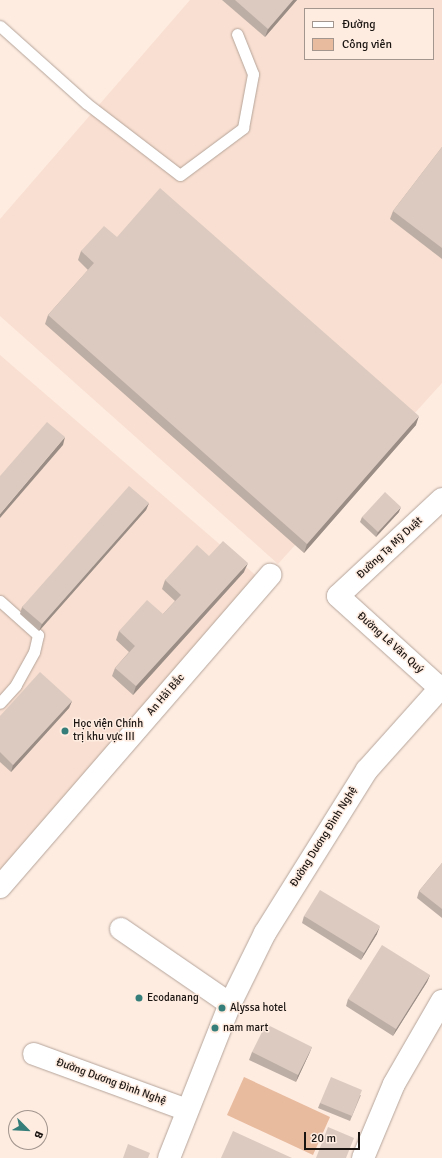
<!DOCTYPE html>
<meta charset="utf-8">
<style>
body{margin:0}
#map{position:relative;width:442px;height:1158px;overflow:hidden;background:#feece1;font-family:Signika,sans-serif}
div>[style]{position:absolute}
.built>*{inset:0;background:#f9dfd1}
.green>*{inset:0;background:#e8ba9e}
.roads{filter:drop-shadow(0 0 1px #b5a49a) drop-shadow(0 0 1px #b5a49a)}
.service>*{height:11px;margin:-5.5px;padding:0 5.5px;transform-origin:5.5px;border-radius:5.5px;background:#fff}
.minor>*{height:22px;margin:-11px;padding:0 11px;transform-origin:11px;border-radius:11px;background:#fff}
.wall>*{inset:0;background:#bdaea5}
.shaded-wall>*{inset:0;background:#9a8d86}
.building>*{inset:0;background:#dccac0}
.dots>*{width:11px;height:11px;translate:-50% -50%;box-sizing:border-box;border:2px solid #feece1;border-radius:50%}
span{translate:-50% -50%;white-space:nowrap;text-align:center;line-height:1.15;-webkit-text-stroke:3px #feece1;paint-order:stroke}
.street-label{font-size:11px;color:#1b1512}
.poi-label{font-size:11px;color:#1b1512}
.left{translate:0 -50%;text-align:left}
.legend{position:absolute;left:304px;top:8px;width:130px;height:52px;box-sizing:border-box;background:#feece1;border:1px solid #a3968e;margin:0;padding:5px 7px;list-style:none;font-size:12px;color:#1b1512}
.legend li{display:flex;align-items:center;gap:8px;height:20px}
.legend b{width:20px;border:1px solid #a3968e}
.north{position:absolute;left:8px;top:1110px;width:40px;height:40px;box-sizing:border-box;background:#feece1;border:1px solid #a3968e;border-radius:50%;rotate:114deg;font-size:11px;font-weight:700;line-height:16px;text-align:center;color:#1b1512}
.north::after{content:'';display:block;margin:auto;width:14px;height:18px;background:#367e79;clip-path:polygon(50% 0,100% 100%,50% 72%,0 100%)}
.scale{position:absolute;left:304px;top:1132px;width:56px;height:18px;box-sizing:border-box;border:2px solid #1b1512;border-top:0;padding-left:5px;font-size:12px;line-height:14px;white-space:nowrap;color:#1b1512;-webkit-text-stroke:3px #feece1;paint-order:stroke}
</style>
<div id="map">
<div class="built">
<div style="clip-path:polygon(evenodd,190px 0,442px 0,442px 383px,278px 564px,0 316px,0 219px,190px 0,305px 9px,433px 9px,433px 59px,305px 59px,305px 9px)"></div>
<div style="clip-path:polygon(0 355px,260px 579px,0 884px)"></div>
</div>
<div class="green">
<div style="clip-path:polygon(244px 1077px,330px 1117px,313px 1155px,227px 1115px)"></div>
</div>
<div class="roads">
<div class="service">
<div style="left:0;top:26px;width:115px;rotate:41.8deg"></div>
<div style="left:86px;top:103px;width:118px;rotate:37.5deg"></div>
<div style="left:180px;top:175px;width:79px;rotate:-36.7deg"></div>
<div style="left:243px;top:128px;width:55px;rotate:-79.5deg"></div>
<div style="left:253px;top:74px;width:43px;rotate:-111.8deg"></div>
<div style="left:0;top:601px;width:51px;rotate:41.8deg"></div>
<div style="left:38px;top:635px;width:17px;rotate:103deg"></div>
<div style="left:34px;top:652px;width:38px;rotate:119deg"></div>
<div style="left:16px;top:685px;width:24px;rotate:132deg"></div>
</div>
<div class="minor">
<div style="left:442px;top:499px;width:142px;rotate:137deg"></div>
<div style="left:338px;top:596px;width:140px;rotate:42.1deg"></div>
<div style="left:0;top:887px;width:413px;rotate:-49.1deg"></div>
<div style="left:121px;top:929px;width:132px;rotate:34.5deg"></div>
<div style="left:34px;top:1054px;width:163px;rotate:20.1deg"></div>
<div style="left:169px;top:1158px;width:166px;rotate:-68.4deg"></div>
<div style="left:230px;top:1004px;width:79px;rotate:-63.8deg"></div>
<div style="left:265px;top:933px;width:192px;rotate:-58deg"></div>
<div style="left:367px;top:770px;width:113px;rotate:-48.2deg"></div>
<div style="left:363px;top:1158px;width:80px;rotate:-67.3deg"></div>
<div style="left:394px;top:1084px;width:96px;rotate:-60deg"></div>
</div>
</div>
<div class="wall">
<div style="clip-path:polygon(222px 0,297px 0,265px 37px)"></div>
<div style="clip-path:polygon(442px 147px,442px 259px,390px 219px,393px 211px)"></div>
<div style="clip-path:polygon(117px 237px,416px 425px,304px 553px,45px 324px,48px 315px,88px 270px,78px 260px,81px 251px)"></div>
<div style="clip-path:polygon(149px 503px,146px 510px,39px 631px,20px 614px,22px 607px)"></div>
<div style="clip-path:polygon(399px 512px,376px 537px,360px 522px,362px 517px)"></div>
<div style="clip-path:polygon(209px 556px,244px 572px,133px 695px,112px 676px,115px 668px,129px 652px,116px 640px,119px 631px,163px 614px,175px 601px,162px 589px,165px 580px)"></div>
<div style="clip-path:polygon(72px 701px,69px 708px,11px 772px,0 762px,0 716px)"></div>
<div style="clip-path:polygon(442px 863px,442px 918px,417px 898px,419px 891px)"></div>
<div style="clip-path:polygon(304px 916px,377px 934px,361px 960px,302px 923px)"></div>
<div style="clip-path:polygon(430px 975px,427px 982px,393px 1036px,346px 1006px,348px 999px)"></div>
<div style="clip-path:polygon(312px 1047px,309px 1054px,296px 1082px,249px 1060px,252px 1052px)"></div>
<div style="clip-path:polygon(361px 1095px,350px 1121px,318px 1108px,320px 1103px)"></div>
</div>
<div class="shaded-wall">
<div style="clip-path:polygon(293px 0,297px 0,265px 37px,268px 29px)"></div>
<div style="clip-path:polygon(419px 416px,416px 425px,304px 553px,307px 544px)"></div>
<div style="clip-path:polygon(65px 437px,63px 445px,0 518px,0 514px)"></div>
<div style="clip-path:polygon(149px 503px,146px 510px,39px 631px,42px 624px)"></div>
<div style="clip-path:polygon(401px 507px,399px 512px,376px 537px,378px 532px)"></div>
<div style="clip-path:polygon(248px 563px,244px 572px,133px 695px,136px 686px)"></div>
<div style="clip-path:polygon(72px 701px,69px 708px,11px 772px,13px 765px)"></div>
<div style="clip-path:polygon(380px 926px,377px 934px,361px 960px,364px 953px)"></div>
<div style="clip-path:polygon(430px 975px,427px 982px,393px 1036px,396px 1029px)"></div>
<div style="clip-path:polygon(312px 1047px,309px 1054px,296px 1082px,298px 1075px)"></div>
</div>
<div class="building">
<div style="clip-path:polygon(235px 0,293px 0,268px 29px)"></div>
<div style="clip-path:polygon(442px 147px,442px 248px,393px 211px)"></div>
<div style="clip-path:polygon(160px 188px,419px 416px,307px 544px,48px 315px,94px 263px,81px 251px,104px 226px,117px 237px)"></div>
<div style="clip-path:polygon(47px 422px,65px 437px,0 514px,0 476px)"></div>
<div style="clip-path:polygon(129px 486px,149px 503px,42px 624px,22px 607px)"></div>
<div style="clip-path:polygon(385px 492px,401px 507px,378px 532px,362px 517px)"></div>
<div style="clip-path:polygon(223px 541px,248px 563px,136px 686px,115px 668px,135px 646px,119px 631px,147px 600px,163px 614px,181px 595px,165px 580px,197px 545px,209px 556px)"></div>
<div style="clip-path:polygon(40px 672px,72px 701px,13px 765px,0 752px,0 716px)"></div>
<div style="clip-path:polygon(442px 863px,442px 909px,419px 891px)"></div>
<div style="clip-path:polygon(320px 890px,380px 926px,364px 953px,304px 916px)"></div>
<div style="clip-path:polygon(382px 945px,430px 975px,396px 1029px,348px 999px)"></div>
<div style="clip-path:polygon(266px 1024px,312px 1047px,298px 1075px,252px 1052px)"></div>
<div style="clip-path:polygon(331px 1077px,362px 1090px,352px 1116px,320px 1103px)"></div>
<div style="clip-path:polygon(328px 1127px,354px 1138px,346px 1158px,316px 1158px)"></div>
<div style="clip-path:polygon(233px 1131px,292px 1158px,221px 1158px)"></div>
<div style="clip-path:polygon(128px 1144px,150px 1153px,148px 1158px,123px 1158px)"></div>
</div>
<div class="dots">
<div style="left:65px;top:731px;background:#367e79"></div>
<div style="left:139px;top:998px;background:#367e79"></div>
<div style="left:222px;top:1008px;background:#367e79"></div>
<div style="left:215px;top:1028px;background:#367e79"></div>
</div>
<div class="street-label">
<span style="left:390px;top:548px;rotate:-43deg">Đường Tạ Mỹ Duật</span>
<span style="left:390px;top:643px;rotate:42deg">Đường Lê Văn Quý</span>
<span style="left:166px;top:695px;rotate:-49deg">An Hải Bắc</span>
<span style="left:324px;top:837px;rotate:-58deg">Đường Dương Đình Nghệ</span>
<span style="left:111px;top:1082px;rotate:20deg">Đường Dương Đình Nghệ</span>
</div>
<div class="poi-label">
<span class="left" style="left:73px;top:731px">Học viện Chính<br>trị khu vực III</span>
<span class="left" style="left:147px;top:998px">Ecodanang</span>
<span class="left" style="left:230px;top:1008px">Alyssa hotel</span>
<span class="left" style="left:223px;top:1028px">nam mart</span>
</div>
<ul class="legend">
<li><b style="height:5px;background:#fff"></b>Đường</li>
<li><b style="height:11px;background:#e8ba9e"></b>Công viên</li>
</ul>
<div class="north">B</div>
<div class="scale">20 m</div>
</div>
